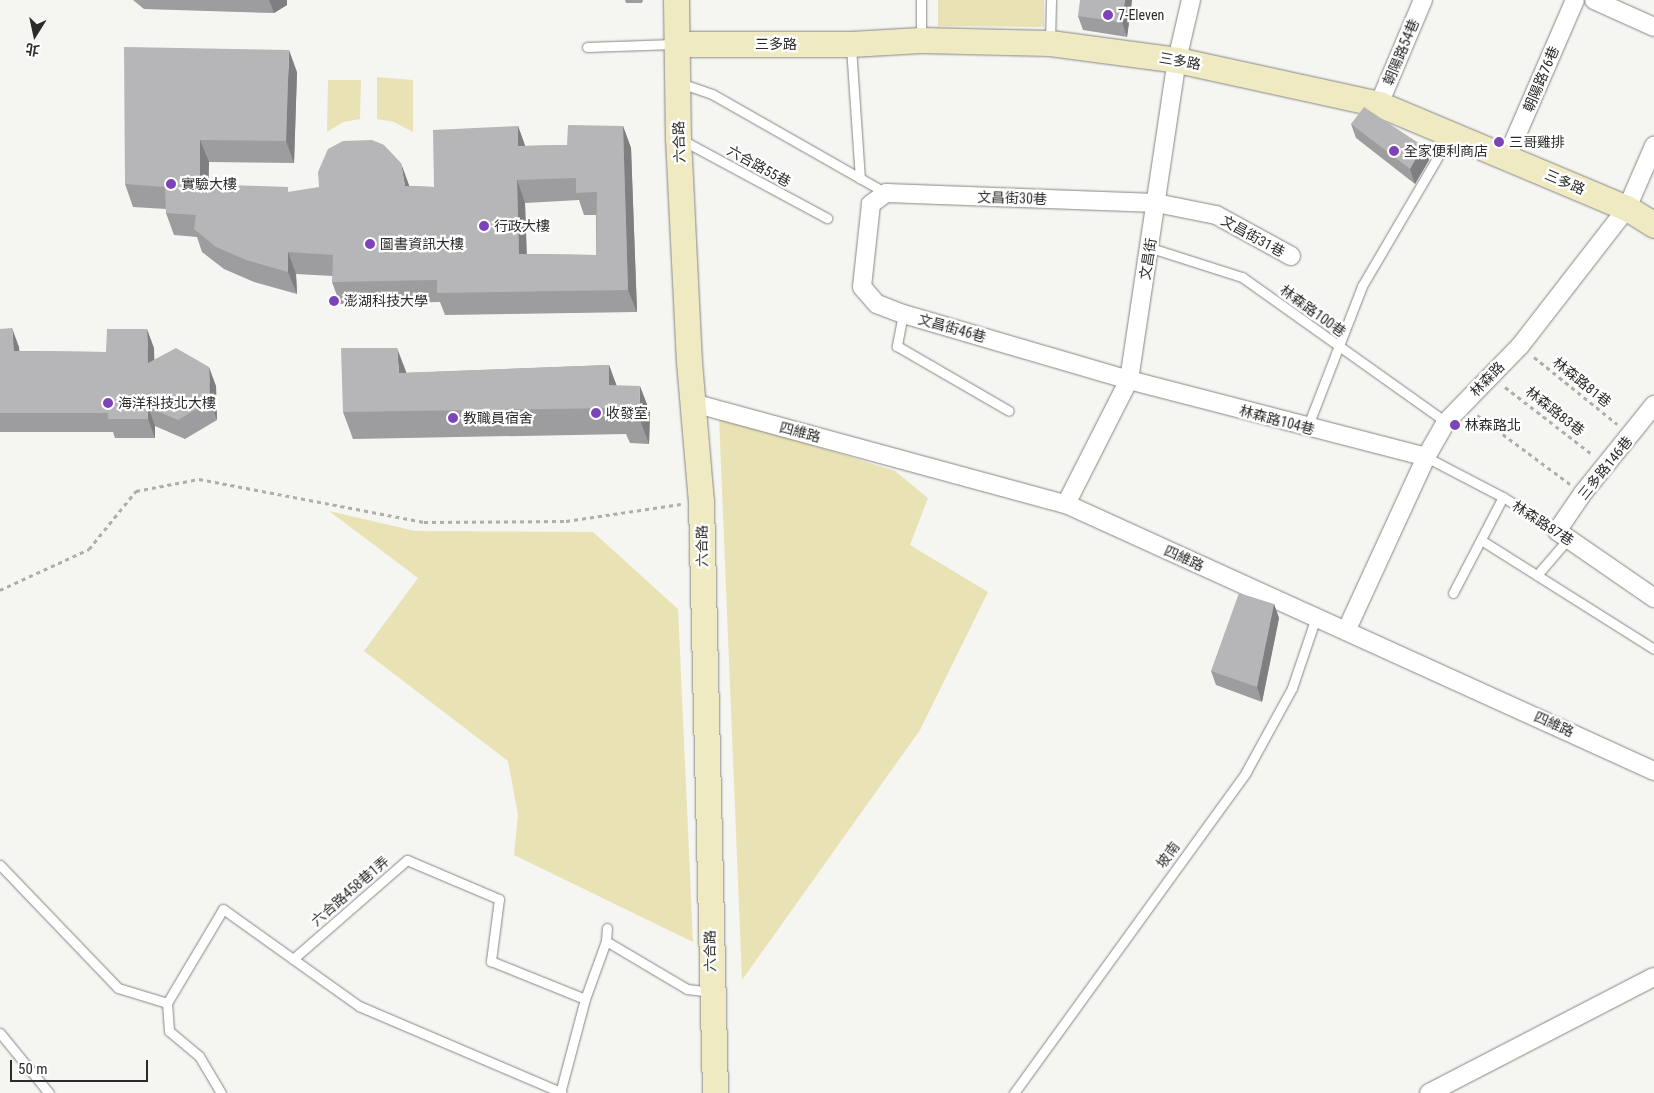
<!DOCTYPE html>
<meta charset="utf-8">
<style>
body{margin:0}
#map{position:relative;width:1654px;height:1093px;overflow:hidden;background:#f5f5f1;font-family:"Roboto Condensed","Noto Sans TC",sans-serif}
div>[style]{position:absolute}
.green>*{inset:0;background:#e9e2b4}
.path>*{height:3px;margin-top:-1.5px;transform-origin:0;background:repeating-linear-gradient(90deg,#aeaeab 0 4px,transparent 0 8px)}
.roads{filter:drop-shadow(0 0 1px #878683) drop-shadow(0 0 1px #878683)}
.lane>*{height:9px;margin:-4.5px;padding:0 4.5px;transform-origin:4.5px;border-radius:4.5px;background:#fff}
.street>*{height:18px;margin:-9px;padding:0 9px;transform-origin:9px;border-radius:9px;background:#fff}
.secondary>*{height:25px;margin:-12.5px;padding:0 12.5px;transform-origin:12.5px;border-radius:12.5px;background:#efeac2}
.wall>*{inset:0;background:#9d9c9e}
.shaded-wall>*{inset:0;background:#7f7f81}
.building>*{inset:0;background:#b6b5b8}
.dots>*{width:14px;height:14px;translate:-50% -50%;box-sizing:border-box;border:2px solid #fff;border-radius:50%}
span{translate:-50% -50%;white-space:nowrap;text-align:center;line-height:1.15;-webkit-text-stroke:4.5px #fff;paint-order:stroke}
.poi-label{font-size:14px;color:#2b2b29}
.left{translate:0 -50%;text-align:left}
.street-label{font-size:14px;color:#2b2b29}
.north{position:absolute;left:10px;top:10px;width:50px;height:50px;-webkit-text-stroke:4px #fff;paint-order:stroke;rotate:190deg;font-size:14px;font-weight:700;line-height:20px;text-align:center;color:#2b2b29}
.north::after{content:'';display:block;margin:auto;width:18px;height:22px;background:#2b2b29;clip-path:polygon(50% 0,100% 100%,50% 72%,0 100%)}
.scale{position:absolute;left:10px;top:1060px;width:138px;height:22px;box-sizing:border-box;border:2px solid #2b2b29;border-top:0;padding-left:6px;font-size:15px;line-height:18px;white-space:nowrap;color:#2b2b29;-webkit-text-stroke:4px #fff;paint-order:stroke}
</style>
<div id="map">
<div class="green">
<div style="clip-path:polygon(938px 0,1044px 0,1044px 27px,938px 26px)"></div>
<div style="clip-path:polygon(377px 77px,413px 80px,413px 132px,394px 122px,377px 119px)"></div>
<div style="clip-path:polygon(328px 80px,361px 80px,360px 119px,343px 122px,327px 132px)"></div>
<div style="clip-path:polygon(719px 416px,895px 471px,928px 498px,910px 545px,988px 592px,920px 730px,742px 980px)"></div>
<div style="clip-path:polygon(329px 511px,415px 531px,593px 532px,678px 609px,693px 942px,514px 855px,518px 815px,508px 761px,364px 651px,418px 578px)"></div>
</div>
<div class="path">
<div style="left:1534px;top:357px;width:107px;rotate:38.9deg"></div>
<div style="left:1505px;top:387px;width:111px;rotate:37.7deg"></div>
<div style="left:1477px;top:415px;width:116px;rotate:36.6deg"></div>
<div style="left:0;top:590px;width:98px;rotate:-24.7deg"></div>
<div style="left:89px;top:549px;width:75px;rotate:-51deg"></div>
<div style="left:136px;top:491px;width:64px;rotate:-10.8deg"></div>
<div style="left:199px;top:479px;width:229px;rotate:10.8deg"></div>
<div style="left:424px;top:522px;width:142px;rotate:-0.4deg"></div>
<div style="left:566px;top:521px;width:116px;rotate:-8.4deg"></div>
</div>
<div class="roads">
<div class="lane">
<div style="left:921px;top:40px;width:40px;rotate:-90deg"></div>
<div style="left:1050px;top:42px;width:42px;rotate:-88.6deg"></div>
<div style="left:587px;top:47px;width:87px;rotate:-2deg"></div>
<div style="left:851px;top:47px;width:132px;rotate:86.1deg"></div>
<div style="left:680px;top:83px;width:34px;rotate:19deg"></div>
<div style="left:712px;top:94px;width:200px;rotate:29.6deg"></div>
<div style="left:682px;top:140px;width:165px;rotate:28.3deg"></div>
<div style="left:1151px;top:248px;width:96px;rotate:17.7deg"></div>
<div style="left:1242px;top:277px;width:250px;rotate:35.4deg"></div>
<div style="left:903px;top:314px;width:33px;rotate:101deg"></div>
<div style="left:897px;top:346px;width:129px;rotate:30.1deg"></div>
<div style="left:1307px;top:428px;width:152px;rotate:-68.8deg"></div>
<div style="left:1362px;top:286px;width:174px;rotate:-59.6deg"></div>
<div style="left:1426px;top:457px;width:87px;rotate:27.5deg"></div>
<div style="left:1503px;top:497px;width:64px;rotate:32.2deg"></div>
<div style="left:1481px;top:540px;width:204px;rotate:32.2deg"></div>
<div style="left:1537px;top:575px;width:48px;rotate:-49.3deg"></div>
<div style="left:1453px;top:593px;width:108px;rotate:-62.5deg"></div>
<div style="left:0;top:865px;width:170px;rotate:46.2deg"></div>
<div style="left:118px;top:988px;width:51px;rotate:17deg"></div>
<div style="left:606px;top:941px;width:94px;rotate:30.7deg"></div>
<div style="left:687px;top:989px;width:23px;rotate:7deg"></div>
<div style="left:293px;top:959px;width:151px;rotate:-41deg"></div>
<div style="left:407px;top:860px;width:100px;rotate:23deg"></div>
<div style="left:499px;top:899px;width:63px;rotate:97.4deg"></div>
<div style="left:491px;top:961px;width:101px;rotate:22deg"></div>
<div style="left:0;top:1033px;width:77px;rotate:50.8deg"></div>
<div style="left:221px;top:1093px;width:43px;rotate:-120.7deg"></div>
<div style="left:199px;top:1056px;width:39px;rotate:-140deg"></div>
<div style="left:169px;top:1031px;width:28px;rotate:-94deg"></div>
<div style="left:167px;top:1003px;width:109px;rotate:-59.2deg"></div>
<div style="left:223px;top:909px;width:167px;rotate:35.5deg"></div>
<div style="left:359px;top:1006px;width:220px;rotate:23.1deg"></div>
<div style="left:560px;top:1093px;width:97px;rotate:-75.1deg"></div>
<div style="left:585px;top:999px;width:62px;rotate:-70.1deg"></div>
<div style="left:606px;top:941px;width:13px;rotate:-86deg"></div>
<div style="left:1014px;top:1093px;width:396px;rotate:-54.1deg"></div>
<div style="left:1246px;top:772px;width:96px;rotate:-61.3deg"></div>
<div style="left:1292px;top:688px;width:75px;rotate:-71.3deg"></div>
</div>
<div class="street">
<div style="left:1594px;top:0;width:66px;rotate:24.2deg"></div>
<div style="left:1379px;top:104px;width:113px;rotate:-67.1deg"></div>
<div style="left:1507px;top:157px;width:171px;rotate:-66.6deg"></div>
<div style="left:1291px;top:256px;width:85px;rotate:-151.3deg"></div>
<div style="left:1216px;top:215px;width:61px;rotate:-168.7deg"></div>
<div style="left:1156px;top:203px;width:270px;rotate:-177.9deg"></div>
<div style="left:886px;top:193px;width:19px;rotate:144deg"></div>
<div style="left:871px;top:204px;width:83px;rotate:96.2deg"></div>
<div style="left:862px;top:287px;width:23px;rotate:49deg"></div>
<div style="left:877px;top:304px;width:28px;rotate:21deg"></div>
<div style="left:903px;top:314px;width:235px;rotate:16.3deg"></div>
<div style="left:1129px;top:380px;width:307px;rotate:14.5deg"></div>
<div style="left:693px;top:403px;width:386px;rotate:15.2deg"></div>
<div style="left:1066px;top:504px;width:646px;rotate:24.42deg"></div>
<div style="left:1654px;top:405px;width:113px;rotate:128.9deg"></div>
<div style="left:1583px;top:493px;width:46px;rotate:124.4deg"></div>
<div style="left:1557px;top:531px;width:118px;rotate:34.6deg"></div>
<div style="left:1066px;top:504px;width:139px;rotate:-63.1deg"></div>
<div style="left:1129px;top:380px;width:324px;rotate:-81.5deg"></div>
<div style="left:1177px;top:60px;width:62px;rotate:-76.9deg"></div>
<div style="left:1347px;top:629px;width:189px;rotate:-65.3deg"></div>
<div style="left:1426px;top:457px;width:40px;rotate:-60.3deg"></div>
<div style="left:1446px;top:422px;width:106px;rotate:-45.8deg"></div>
<div style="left:1520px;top:346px;width:175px;rotate:-52.2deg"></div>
<div style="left:1627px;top:208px;width:68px;rotate:-66.5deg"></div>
<div style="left:1429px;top:1093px;width:253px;rotate:-27.3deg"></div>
</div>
<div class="secondary">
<div style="left:676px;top:0;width:138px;rotate:89.2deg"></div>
<div style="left:678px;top:138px;width:224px;rotate:87.2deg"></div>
<div style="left:689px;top:362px;width:141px;rotate:85.1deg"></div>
<div style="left:701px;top:502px;width:591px;rotate:88.64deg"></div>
<div style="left:677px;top:44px;width:174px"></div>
<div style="left:851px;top:44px;width:70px;rotate:-3.3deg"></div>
<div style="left:921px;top:40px;width:129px;rotate:1.3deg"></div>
<div style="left:1050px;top:43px;width:128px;rotate:7.6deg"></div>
<div style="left:1177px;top:60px;width:207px;rotate:12.3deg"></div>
<div style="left:1379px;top:104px;width:269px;rotate:22.8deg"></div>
<div style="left:1627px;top:208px;width:32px;rotate:32deg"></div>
</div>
</div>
<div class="wall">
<div style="clip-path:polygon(133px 0,287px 0,287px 5px,274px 13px,144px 9px)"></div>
<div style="clip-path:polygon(625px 0,643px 0,642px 3px,626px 3px)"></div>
<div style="clip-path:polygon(1132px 0,1127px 37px,1083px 30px,1078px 16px)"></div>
<div style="clip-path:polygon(evenodd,297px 72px,294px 163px,209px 162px,208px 184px,290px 192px,410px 186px,434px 187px,518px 126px,525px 146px,567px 145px,623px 126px,631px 148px,637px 312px,445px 315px,440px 302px,340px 304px,332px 282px,333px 276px,296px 274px,297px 294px,254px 282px,224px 269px,202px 252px,197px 237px,174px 235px,166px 213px,166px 209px,133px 207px,125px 184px,297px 72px,579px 200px,584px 215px,596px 215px,596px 255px,527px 254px,525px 203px,579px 200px)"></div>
<div style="clip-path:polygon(1351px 124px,1423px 146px,1429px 160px,1415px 184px,1356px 138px)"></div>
<div style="clip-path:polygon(0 329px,19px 347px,19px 351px,106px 352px,154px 348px,154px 360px,216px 386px,217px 420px,185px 439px,155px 426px,155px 438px,115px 438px,113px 432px,0 432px)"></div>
<div style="clip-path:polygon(609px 365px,616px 385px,650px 412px,649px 444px,630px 443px,626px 434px,353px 439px,343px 412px,406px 373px)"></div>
<div style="clip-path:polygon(1274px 604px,1279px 618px,1262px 702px,1216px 685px,1211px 671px)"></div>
</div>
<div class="shaded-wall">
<div style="clip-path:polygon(269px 0,287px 0,287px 5px,274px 13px)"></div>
<div style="clip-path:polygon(1125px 0,1132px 0,1127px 37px,1122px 22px)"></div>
<div style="clip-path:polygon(289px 50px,297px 72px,294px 163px,286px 141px)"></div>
<div style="clip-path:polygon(518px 126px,526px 148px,518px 146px)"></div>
<div style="clip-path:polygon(623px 126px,631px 148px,637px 312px,628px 290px)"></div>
<div style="clip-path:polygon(200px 140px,209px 162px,208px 206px,200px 184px)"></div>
<div style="clip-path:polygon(1423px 146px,1429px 160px,1415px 184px,1410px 169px)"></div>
<div style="clip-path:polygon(401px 163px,409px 185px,413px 208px,405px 186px)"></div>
<div style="clip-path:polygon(517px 180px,525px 203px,527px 276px,519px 254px)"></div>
<div style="clip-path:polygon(288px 252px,296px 274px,297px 294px,288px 272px)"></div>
<div style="clip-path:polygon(12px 328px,19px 347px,21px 370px,14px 351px)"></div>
<div style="clip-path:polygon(147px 329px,154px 348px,155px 382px,148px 363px)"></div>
<div style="clip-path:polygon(397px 348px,407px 374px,399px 373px)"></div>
<div style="clip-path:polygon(609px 365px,619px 392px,609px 385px)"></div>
<div style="clip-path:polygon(209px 367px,216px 386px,217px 420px,210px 401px)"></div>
<div style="clip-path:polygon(640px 386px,650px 412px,649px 444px,639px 417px)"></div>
<div style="clip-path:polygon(148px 407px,155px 426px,155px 438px,148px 419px)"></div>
<div style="clip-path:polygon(1274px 604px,1279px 618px,1262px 702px,1257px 687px)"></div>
</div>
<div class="building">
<div style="clip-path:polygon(1080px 0,1125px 0,1122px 22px,1078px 16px)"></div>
<div style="clip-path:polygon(evenodd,124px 47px,289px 50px,286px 141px,200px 140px,200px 184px,288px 187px,288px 192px,319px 187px,318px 172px,328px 149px,343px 141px,372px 140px,384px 145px,401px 163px,405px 186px,434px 187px,433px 130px,518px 126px,518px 146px,567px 145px,568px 125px,623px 126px,628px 290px,437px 293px,437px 280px,332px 282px,333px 255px,288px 252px,288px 272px,246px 260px,216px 247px,194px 229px,196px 215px,166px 213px,165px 187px,125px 184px,124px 47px,576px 178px,576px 193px,597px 192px,596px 255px,519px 254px,517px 180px,576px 178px)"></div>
<div style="clip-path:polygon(1364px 107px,1423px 146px,1410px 169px,1351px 124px)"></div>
<div style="clip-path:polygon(12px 328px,14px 351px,106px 352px,107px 329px,147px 329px,148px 363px,176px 348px,209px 367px,210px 401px,178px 420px,148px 407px,148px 419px,108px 419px,108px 413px,0 413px,0 329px)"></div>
<div style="clip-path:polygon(341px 348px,397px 348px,399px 373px,609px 365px,609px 385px,640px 386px,639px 417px,620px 417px,620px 408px,343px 412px)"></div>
<div style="clip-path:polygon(1239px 593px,1274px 604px,1257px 687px,1211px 671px)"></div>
</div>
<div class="dots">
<div style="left:1108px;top:15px;background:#7d43b9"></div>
<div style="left:1499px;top:142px;background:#7d43b9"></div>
<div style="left:1394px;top:151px;background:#7d43b9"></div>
<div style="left:171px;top:184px;background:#7d43b9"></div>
<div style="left:484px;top:226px;background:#7d43b9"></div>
<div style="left:370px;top:244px;background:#7d43b9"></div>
<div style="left:334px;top:301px;background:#7d43b9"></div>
<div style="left:108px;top:403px;background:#7d43b9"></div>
<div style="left:596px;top:413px;background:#7d43b9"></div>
<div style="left:453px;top:418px;background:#7d43b9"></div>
<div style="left:1455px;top:425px;background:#7d43b9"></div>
</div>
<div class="poi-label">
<span class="left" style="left:1118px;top:15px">7-Eleven</span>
<span class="left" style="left:1509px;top:142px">三哥雞排</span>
<span class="left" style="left:1404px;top:151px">全家便利商店</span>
<span class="left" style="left:181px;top:184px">實驗大樓</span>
<span class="left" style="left:494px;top:226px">行政大樓</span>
<span class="left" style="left:380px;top:244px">圖書資訊大樓</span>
<span class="left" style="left:344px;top:301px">澎湖科技大學</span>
<span class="left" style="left:118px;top:403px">海洋科技北大樓</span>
<span class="left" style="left:606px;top:413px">收發室</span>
<span class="left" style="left:463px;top:418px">教職員宿舍</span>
<span class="left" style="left:1465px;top:425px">林森路北</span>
</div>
<div class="street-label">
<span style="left:776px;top:44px">三多路</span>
<span style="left:1401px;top:52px;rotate:-67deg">朝陽路54巷</span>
<span style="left:1180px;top:61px;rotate:10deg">三多路</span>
<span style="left:1541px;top:79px;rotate:-67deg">朝陽路76巷</span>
<span style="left:679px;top:142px;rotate:-92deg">六合路</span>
<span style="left:759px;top:166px;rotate:29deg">六合路55巷</span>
<span style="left:1565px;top:182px;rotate:23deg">三多路</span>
<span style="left:1012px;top:198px;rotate:2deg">文昌街30巷</span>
<span style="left:1253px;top:236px;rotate:29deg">文昌街31巷</span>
<span style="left:1148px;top:259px;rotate:-81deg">文昌街</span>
<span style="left:1313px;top:311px;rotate:36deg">林森路100巷</span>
<span style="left:952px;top:328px;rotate:16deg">文昌街46巷</span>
<span style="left:1487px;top:379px;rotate:-46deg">林森路</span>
<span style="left:1582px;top:382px;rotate:39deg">林森路81巷</span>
<span style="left:1555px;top:411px;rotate:38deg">林森路83巷</span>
<span style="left:1277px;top:420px;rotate:15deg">林森路104巷</span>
<span style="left:800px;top:432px;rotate:15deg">四維路</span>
<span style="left:1605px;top:468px;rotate:-51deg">三多路146巷</span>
<span style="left:1543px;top:523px;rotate:33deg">林森路87巷</span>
<span style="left:702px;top:546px;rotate:-91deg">六合路</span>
<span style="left:1184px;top:558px;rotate:24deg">四維路</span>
<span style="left:1554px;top:724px;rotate:24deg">四維路</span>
<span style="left:1168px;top:855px;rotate:-54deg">坡南</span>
<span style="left:350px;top:891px;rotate:-41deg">六合路458巷1弄</span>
<span style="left:710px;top:951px;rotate:-91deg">六合路</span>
</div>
<div class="north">北</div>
<div class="scale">50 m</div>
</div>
